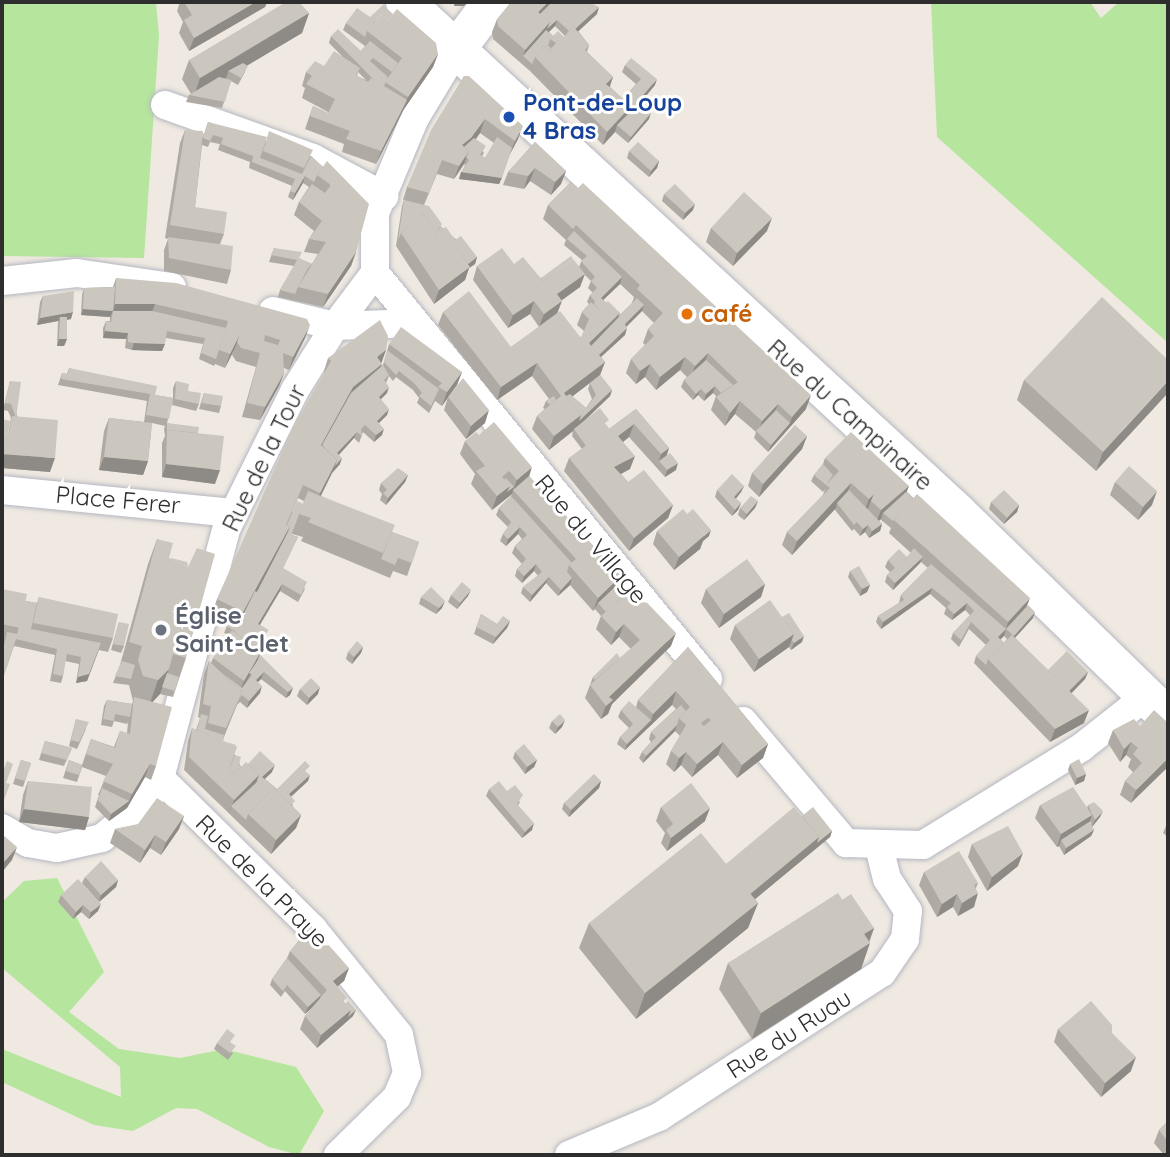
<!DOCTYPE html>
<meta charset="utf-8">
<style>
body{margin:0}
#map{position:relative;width:1170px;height:1157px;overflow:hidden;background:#efe9e1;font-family:Quicksand,sans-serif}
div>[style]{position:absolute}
.green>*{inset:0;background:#b6e59e}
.roads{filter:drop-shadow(0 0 2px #b4b7c1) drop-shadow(0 0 2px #b4b7c1)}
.street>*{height:28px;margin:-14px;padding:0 14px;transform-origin:14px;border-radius:14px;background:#fff}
.secondary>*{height:38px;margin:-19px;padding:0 19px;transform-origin:19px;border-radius:19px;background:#fff}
.wall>*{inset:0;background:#afaba4}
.shaded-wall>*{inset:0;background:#8e8b86}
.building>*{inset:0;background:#cbc7bf}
.dots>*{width:19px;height:19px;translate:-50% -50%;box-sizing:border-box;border:4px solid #fff;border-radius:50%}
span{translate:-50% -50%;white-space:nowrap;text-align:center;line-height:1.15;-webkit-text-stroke:6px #fff;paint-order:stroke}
.transit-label{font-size:24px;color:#164399;font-weight:700}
.left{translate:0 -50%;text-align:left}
.food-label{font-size:24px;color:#c56008;font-weight:700}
.street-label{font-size:24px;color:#2e2e2e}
.worship-label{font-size:24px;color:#5b616d;font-weight:700}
.frame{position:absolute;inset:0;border:4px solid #2e2e2e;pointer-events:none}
</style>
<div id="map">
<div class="green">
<div style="clip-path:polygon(2px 2px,156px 2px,159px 36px,144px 258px,2px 256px)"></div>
<div style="clip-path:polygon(931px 2px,1090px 2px,1101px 18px,1119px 2px,1168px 2px,1168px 343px,937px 137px)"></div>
<div style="clip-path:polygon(57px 878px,104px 972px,69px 1012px,119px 1049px,180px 1058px,224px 1049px,296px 1067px,324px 1111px,299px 1155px,269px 1147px,197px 1109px,176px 1108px,133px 1131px,94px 1125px,2px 1082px,2px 1049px,121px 1097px,120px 1067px,2px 968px,2px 902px,24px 881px)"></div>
</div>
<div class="roads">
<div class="street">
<div style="left:165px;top:105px;width:157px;rotate:19.7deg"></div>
<div style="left:313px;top:158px;width:81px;rotate:28.2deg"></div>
<div style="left:375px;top:273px;width:525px;rotate:50.64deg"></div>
<div style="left:2px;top:281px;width:75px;rotate:-6.1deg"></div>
<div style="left:77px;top:273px;width:96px;rotate:8.4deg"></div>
<div style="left:273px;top:311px;width:64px;rotate:13.6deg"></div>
<div style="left:335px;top:326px;width:80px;rotate:-2.1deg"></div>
<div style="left:2px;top:490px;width:233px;rotate:5.7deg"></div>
<div style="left:743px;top:721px;width:160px;rotate:49.8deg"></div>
<div style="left:846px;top:843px;width:77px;rotate:1.5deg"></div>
<div style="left:923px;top:845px;width:187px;rotate:-31.6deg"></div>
<div style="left:1082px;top:747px;width:80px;rotate:-38.4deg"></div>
<div style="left:160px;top:778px;width:215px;rotate:44.6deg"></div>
<div style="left:313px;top:929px;width:136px;rotate:50.9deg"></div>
<div style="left:399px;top:1035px;width:39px;rotate:78deg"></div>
<div style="left:407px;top:1073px;width:26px;rotate:113deg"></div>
<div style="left:397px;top:1097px;width:83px;rotate:135.5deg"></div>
<div style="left:2px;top:828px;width:30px;rotate:30deg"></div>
<div style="left:28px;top:843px;width:29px;rotate:10deg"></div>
<div style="left:57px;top:848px;width:46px;rotate:-12.5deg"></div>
<div style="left:102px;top:838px;width:61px;rotate:-39.7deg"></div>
<div style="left:149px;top:799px;width:24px;rotate:-62deg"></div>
<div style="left:160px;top:778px;width:260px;rotate:-75.1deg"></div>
<div style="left:227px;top:527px;width:153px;rotate:-63.6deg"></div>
<div style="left:295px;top:390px;width:75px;rotate:-58deg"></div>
<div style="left:335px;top:326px;width:66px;rotate:-53deg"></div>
<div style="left:375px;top:273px;width:60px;rotate:-90deg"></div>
<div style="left:375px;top:213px;width:103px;rotate:-67.2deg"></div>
<div style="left:415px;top:118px;width:79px;rotate:-58.9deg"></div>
<div style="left:569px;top:1155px;width:98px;rotate:-22.9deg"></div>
<div style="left:659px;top:1117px;width:265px;rotate:-32.9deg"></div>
<div style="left:882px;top:973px;width:41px;rotate:-55.9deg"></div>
<div style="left:905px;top:939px;width:28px;rotate:-84deg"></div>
<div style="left:908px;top:911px;width:38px;rotate:-123deg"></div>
<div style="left:887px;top:879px;width:33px;rotate:-104deg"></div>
</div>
<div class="secondary">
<div style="left:405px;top:2px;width:753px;rotate:42.74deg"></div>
<div style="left:958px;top:513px;width:293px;rotate:44.2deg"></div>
<div style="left:456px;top:50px;width:60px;rotate:-53.1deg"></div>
</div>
</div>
<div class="wall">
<div style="clip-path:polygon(180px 2px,267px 2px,265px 7px,189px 51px,179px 33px,183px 22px,177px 11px)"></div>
<div style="clip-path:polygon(309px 13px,302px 33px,247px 65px,245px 72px,238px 85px,231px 81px,222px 108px,186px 102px,189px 95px,191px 94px,182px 79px,189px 60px)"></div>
<div style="clip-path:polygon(evenodd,597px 14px,578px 31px,589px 45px,587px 52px,613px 77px,610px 87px,623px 99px,636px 84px,622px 72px,625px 65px,655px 85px,640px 103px,649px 119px,628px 143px,615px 132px,603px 145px,530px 71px,493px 39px,492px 32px,497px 19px,597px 14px,555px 26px,565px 36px,564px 37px,553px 36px,549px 32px,555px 26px)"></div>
<div style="clip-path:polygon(evenodd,370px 17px,438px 54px,433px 67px,404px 109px,376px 164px,342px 152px,344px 144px,305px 129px,313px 106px,328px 113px,328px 112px,302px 98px,305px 88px,302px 86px,306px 72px,324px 66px,342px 56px,329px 43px,331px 36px,361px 51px,365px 46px,343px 30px,346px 23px,370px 17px,358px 72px,366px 80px,357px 76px,358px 72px)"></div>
<div style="clip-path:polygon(evenodd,464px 76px,518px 139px,510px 154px,499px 184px,459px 179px,465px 165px,464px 164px,454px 179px,437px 174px,424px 205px,441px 227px,477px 257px,475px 264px,469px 268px,465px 280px,434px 304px,396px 246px,402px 206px,404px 200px,403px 200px,407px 187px,464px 76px,480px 133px,494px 143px,485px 158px,482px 156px,484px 153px,476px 139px,480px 133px)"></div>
<div style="clip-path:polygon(208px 122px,311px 156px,323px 167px,356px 252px,351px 266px,323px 307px,278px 297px,280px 290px,294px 266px,269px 262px,274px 248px,312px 264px,318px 254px,304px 252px,309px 239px,314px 231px,294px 215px,299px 202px,309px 187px,303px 183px,293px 200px,288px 197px,292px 186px,249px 168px,250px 162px,218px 150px,220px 144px,210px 142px,208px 147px,202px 145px,195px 207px,224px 234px,220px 244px,231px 270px,227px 284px,164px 271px,164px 250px,168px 239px,165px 238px,180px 143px,185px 130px,203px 137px)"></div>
<div style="clip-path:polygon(535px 142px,566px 171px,561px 184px,551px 195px,530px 181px,524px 189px,503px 185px,508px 172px)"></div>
<div style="clip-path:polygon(629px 151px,659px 161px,657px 168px,649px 177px,627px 158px)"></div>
<div style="clip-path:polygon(evenodd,571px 182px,806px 409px,768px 452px,754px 438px,756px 432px,735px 414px,725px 426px,711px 410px,716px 396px,713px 393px,704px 401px,698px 395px,693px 400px,681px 387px,684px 380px,687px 377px,680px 370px,656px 390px,645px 377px,636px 384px,626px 373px,631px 359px,645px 345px,643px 343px,648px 329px,654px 323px,642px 311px,626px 327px,625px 335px,601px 357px,605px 362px,600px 375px,612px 390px,610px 396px,585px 420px,607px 426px,609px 429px,636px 409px,669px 448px,667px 455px,676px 470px,665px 477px,629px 437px,623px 442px,630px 469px,621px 474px,628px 482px,673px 505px,668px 518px,629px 551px,564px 471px,569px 458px,582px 449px,572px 436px,573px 431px,549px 450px,532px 429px,537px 416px,545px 409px,543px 408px,546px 401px,549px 399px,532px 376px,497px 400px,438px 325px,443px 312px,511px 347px,539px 327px,530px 314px,508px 328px,473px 280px,477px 266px,514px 264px,541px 278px,579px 267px,582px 260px,564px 245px,566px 240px,543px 219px,548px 205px,571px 182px,584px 274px,591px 281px,588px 288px,593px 293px,590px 295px,587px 302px,589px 304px,582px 312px,577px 325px,584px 331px,581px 338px,557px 313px,561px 301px,580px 287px,584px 274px,571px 182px,620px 284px,634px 297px,632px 303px,618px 317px,620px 313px,603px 300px,620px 284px,571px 182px,590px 383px,588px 389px,592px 399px,586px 408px,572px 396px,590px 383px)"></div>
<div style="clip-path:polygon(664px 194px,693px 210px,683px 220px,662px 201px)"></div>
<div style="clip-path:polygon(711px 228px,767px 231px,733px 266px,706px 242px)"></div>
<div style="clip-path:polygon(116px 278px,305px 338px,289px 370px,284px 368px,284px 373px,279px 386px,260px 420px,242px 417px,256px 367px,236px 361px,232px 355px,235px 348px,225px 368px,215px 364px,214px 366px,199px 359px,203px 344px,166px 338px,162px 351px,132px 350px,125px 348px,126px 339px,103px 338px,103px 328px,106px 321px,110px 321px,110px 317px,81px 315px,82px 295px,84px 288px,113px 287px)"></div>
<div style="clip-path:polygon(43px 296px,71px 319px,67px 320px,67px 339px,64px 346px,57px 346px,58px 321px,37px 325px,40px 302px)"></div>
<div style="clip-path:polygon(evenodd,389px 344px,462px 372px,457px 385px,449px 395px,485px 423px,466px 439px,444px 410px,448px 397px,442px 406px,435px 401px,429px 413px,417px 403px,419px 398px,413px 390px,396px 377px,393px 381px,389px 376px,386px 383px,387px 393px,381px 399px,387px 415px,379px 423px,382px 435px,374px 442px,363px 432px,359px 443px,354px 438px,339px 455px,340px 464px,332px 473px,321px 496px,392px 532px,419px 542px,407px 576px,393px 571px,390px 578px,301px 541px,303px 537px,292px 534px,292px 535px,298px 537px,283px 568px,305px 589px,298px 602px,280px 591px,260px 625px,268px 630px,257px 651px,260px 655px,293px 688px,290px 695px,286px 698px,261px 679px,258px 682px,260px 693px,247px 708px,240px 702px,237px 705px,224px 737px,223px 741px,235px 755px,241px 767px,248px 764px,272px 772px,265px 779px,277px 789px,307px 773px,308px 781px,291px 797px,293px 807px,301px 815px,296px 828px,271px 854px,184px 770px,188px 741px,192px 728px,196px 730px,200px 718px,198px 717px,204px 674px,209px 661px,211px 663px,213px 658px,229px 635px,224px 633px,229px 621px,212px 613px,217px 599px,325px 372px,324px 371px,328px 358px,386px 350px,381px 362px,381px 366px,383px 365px,389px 344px,298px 498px,304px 501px,303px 504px,292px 512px,298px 498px)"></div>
<div style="clip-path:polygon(1168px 360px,1096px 471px,1017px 400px,1024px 380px)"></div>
<div style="clip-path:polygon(69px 368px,155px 395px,173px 398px,173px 388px,176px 381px,188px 391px,199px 404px,196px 411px,172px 405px,173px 399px,167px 423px,198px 433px,215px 484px,162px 477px,162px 443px,165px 436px,164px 429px,165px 426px,152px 423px,148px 461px,143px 475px,99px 470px,104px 431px,109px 418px,144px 422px,147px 401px,58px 385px,62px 373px,67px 374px)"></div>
<div style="clip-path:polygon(10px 381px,17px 416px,50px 472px,2px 468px,11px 418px,8px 411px,3px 410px)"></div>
<div style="clip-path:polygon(204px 393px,221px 406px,219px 413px,199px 409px)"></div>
<div style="clip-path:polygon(479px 435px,529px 476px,621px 576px,619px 583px,671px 646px,612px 704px,608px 714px,601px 719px,585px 698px,593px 677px,620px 658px,631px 649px,619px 637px,611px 645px,596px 629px,601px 616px,595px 609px,593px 611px,570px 585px,558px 596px,546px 583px,530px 602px,521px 593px,523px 587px,538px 576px,534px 571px,522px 583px,515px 576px,517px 569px,522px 564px,512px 553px,515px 546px,522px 539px,518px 534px,506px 546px,500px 541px,503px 534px,508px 527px,496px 515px,499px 508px,511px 496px,512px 494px,492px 510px,471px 484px,475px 474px,460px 454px,465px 441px)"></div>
<div style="clip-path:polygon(807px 436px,802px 449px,759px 497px,748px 486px,752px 473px)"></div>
<div style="clip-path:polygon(evenodd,825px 458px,909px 486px,906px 492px,1027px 605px,1033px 618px,1015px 638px,1048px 670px,1088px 672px,1085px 679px,1071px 693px,1084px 723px,1050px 742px,974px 663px,976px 656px,986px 645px,969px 629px,959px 647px,951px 639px,953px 633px,970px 615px,965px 610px,952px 620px,944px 614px,946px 608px,930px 594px,881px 629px,876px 622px,878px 616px,899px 603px,901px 595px,928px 568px,921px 562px,893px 590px,885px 582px,887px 575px,890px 572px,885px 567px,888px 560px,907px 557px,911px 553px,889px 533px,891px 528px,881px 520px,881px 519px,879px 521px,882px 524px,880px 531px,869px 538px,865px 532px,860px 536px,854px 529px,852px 531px,835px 510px,836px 508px,792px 555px,782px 545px,787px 532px,823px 495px,825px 489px,823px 492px,811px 481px,814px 475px,823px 464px,825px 458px,1004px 636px,1007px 639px,1004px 643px,1000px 639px,1004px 636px)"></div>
<div style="clip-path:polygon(408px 475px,405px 482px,386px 505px,380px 500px,382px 494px,379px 490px,381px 483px)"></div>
<div style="clip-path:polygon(1115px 482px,1152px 505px,1138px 520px,1110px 495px)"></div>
<div style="clip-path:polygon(744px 486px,741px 492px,736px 499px,741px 503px,738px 510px,732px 516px,715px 497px,717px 490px)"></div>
<div style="clip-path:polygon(758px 501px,755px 508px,744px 520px,738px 515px,740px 508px)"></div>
<div style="clip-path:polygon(991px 502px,1019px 505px,1017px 512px,1004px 524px,989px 509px)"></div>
<div style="clip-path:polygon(657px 531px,709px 536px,703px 541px,700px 549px,674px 570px,653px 544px)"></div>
<div style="clip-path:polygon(157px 539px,169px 558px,186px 658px,173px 697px,160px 694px,152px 702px,156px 766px,151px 780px,145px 777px,127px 808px,109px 821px,95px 807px,99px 795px,98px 795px,106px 776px,82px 767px,77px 782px,63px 778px,69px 760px,82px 765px,91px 739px,114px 747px,120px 731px,127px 733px,128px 722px,127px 724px,114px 721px,112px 727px,101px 725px,104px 706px,107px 700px,132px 704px,133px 701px,129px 685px,113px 683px,120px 665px,148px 564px)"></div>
<div style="clip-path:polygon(850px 571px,870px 585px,867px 592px,860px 596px,848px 577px)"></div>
<div style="clip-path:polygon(765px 584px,761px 597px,719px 628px,701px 603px,706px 589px)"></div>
<div style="clip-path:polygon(2px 589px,25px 601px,37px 603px,39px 597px,113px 638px,108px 652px,99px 650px,87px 681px,76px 683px,79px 664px,65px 661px,63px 676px,61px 683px,50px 681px,55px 655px,14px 646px,2px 681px,2px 651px,4px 639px,2px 638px)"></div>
<div style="clip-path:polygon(451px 595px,468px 596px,457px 609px,448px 602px)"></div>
<div style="clip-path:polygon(421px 597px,442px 608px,436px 614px,419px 604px)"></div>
<div style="clip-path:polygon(481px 614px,497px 624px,510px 621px,507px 628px,493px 644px,474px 634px)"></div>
<div style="clip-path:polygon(782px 617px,802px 642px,791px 650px,789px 647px,754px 672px,730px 639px,735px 625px)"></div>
<div style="clip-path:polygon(119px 622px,124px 646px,121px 653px,111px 650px)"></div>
<div style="clip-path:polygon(363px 647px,361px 653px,352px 664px,346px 659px,348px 652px)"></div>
<div style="clip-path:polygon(688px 647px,768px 744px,763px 758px,737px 778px,718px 755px,692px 777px,681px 765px,674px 772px,666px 764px,671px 751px,680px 736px,675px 731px,643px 763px,639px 758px,642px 752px,651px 742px,649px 739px,651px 732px,676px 709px,672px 705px,625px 750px,617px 744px,620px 737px,629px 728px,618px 717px,621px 710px,636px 707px,638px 700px)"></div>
<div style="clip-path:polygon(300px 689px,318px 694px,307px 705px,297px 696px)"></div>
<div style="clip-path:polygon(76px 719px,86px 729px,77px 749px,69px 746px)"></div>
<div style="clip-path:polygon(552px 721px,562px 727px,555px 734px,549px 728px)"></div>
<div style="clip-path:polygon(1168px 723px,1131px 803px,1120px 795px,1125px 781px,1133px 772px,1128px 767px,1131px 759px,1126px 755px,1120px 762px,1108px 743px,1113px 730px,1140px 726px)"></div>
<div style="clip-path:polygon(45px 741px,72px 748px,64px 766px,39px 760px)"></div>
<div style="clip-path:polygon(515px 752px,537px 760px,534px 767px,525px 774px,513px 758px)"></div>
<div style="clip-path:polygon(21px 760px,31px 763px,23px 787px,13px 784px)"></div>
<div style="clip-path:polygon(1070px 764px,1086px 774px,1084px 781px,1075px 785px,1068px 770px)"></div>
<div style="clip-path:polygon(28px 781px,89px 817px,85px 830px,19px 822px,23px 795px)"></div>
<div style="clip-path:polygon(601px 781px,599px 788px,569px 817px,562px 809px,564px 803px)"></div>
<div style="clip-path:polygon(489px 789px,507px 791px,520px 802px,518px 805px,532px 830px,522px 838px,486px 796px)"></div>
<div style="clip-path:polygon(1040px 805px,1087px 808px,1088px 805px,1100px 817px,1092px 827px,1090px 821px,1089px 822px,1094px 830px,1091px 836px,1064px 855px,1059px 846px,1057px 847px,1035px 818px)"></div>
<div style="clip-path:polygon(661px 807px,705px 821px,667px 851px,661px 843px,665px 833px,656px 821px)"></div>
<div style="clip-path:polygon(184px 816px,179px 829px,161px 855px,150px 848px,140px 863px,110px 843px,115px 829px)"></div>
<div style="clip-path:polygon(802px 816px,832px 831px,830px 837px,755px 899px,758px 903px,748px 928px,636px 1019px,579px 948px,589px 923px,726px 864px)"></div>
<div style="clip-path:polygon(1168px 824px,1168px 837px,1163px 833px,1166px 826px)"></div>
<div style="clip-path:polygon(972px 844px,1018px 866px,987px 891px,968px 857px)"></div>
<div style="clip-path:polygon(924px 872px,978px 883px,976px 888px,974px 907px,958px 916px,953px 907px,937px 917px,919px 885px)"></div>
<div style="clip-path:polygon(85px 877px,118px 880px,116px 887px,99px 902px,82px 883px)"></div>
<div style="clip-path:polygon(61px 895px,98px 911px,89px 919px,81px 912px,73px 919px,58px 902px)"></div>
<div style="clip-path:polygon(842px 900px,874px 928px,861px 969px,752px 1039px,719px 989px,728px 963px)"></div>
<div style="clip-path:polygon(290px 951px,349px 968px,344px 981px,337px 986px,345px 1004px,353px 1016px,317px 1048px,300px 1029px,305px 1016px,312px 1008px,305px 1014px,285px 991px,281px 997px,270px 985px,272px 979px,287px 958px)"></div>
<div style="clip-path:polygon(1058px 1029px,1112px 1033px,1131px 1071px,1101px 1097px,1054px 1042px)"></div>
<div style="clip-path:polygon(217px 1043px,233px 1053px,228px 1060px,214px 1049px)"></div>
<div style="clip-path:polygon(1168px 1121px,1168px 1155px,1164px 1155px,1154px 1143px,1159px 1130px)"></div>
</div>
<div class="shaded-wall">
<div style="clip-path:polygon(256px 2px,267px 2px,265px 7px,189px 51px,194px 38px)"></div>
<div style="clip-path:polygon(455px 2px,468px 2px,464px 6px,454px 6px)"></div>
<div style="clip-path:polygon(548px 2px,555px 2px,538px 20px,538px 12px)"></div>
<div style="clip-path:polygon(599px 7px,597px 14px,569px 40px,571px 33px)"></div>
<div style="clip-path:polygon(309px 13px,302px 33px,233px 74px,228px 71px,233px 59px)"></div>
<div style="clip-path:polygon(557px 20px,555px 26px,523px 56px,521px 63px,525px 50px,550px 22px)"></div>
<div style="clip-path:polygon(438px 54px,433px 67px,404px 109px,376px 164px,381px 151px,408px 97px)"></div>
<div style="clip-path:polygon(233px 59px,226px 78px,196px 96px,194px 96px,200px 78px)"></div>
<div style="clip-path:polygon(613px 77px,608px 90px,606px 84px)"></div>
<div style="clip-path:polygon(657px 79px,655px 85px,636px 108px,638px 101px)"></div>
<div style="clip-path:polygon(631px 106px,626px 119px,617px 125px,615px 132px,603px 145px,607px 132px)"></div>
<div style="clip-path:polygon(651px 113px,649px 119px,628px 143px,631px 137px)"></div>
<div style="clip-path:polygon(485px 119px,480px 133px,466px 152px,462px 145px)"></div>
<div style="clip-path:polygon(523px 126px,518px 139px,510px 154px,515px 141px)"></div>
<div style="clip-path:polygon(469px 151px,464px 164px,454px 179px,459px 166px)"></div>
<div style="clip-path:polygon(659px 161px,657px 168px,649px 177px,651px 171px)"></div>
<div style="clip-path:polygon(535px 168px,530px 181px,524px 189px,528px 176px)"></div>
<div style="clip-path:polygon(566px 171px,561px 184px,551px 195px,555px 182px)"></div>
<div style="clip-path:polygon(461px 172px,502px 178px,499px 184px,459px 179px)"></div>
<div style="clip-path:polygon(305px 176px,303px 183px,293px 200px,295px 193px)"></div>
<div style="clip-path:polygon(695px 204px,693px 210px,683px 220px,685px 213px)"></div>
<div style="clip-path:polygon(772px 218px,767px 231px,733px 266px,737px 253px)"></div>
<div style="clip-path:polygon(356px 252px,351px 266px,323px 307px,328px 294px)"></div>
<div style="clip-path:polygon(477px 257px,475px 264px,469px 268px,465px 280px,434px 304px,439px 290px,463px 268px)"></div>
<div style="clip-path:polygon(585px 274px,580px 287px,552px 307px,557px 294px)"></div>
<div style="clip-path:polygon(622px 277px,620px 284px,599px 304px,601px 298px)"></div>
<div style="clip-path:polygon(534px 301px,530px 314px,508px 328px,513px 315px)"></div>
<div style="clip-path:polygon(562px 301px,557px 314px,539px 327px,544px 314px)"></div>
<div style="clip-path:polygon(115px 304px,155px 304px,150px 318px,113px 311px)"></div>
<div style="clip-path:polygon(644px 305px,642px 311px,622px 331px,625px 324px)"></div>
<div style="clip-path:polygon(83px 309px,113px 311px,110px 317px,81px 315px)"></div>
<div style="clip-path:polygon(73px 312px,71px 319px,59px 321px,60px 317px,58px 321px,37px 325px,40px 318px)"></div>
<div style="clip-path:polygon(620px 313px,615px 327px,588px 352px,589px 343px)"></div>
<div style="clip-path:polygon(310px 325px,305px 338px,289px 370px,293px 357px)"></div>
<div style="clip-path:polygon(627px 328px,625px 335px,591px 366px,594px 359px)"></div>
<div style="clip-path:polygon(105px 331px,128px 333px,126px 339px,103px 338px)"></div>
<div style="clip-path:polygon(240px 334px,235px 348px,225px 368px,230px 354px)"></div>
<div style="clip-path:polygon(59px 339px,67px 339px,64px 346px,57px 346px)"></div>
<div style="clip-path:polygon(134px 343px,165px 344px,162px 351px,132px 350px)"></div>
<div style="clip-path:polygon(386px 350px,381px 364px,377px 357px)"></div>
<div style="clip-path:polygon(708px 353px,703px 367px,690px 380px,695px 366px)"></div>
<div style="clip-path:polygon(685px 357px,680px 370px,656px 390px,660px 377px)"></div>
<div style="clip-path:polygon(605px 362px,600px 375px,564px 403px,564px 393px)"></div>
<div style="clip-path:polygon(537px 363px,532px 376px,497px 400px,501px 387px)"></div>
<div style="clip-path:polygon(382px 364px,378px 377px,319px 452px,321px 445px,353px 387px)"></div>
<div style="clip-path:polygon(650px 364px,645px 377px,636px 384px,640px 371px)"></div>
<div style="clip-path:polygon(462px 372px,457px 385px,442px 406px,447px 392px)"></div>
<div style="clip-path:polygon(284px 373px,279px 386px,260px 420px,265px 407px)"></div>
<div style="clip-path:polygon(1168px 381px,1168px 393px,1096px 471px,1103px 452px)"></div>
<div style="clip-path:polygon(715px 386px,713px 393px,704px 401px,706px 394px)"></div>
<div style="clip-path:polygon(389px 387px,387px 393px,376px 404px,379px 397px)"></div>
<div style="clip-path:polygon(701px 389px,698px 395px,693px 400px,696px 394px)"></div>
<div style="clip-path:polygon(612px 390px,610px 396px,577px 428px,574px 429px,573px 431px,549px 450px,554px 436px)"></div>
<div style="clip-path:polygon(811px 395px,806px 409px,768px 452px,771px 445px,790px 423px,792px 417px)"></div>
<div style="clip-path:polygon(740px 401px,735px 414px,725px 426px,730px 413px)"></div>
<div style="clip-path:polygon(778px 404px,773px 417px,758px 434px,762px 421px)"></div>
<div style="clip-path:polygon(389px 409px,387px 415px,374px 428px,377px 421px)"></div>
<div style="clip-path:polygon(489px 410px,485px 423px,466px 439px,471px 426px)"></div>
<div style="clip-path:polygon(634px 424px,629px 437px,613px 450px,618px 436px)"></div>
<div style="clip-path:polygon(384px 429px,382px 435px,374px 442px,376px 435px)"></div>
<div style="clip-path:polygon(357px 432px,354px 438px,334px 460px,337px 453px)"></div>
<div style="clip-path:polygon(807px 436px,802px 449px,759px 497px,763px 484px)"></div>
<div style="clip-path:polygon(669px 448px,664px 462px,659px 461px,661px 454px)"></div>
<div style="clip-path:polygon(2px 454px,55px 458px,50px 472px,2px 468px)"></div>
<div style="clip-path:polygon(635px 456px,630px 469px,609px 480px,614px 467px)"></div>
<div style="clip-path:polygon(104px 457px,148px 461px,143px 475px,99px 470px)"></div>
<div style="clip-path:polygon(342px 458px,340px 464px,332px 473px,315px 507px,320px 493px,337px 460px)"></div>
<div style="clip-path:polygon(678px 463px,676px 470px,665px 477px,667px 470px)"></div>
<div style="clip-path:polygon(166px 464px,220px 470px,215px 484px,162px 477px)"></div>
<div style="clip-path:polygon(532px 467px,528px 480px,513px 490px,517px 480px)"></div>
<div style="clip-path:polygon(408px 475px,405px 482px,386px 505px,388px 498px)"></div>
<div style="clip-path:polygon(851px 483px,846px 497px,837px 503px,836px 508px,792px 555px,797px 541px)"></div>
<div style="clip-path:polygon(510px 486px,514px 487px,512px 494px,492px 510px,497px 496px)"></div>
<div style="clip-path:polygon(744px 486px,741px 492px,731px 504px,734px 497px)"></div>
<div style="clip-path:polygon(909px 486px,904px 499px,883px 513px,881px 519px,876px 523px,881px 510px)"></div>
<div style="clip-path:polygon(1157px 491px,1152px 505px,1138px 520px,1143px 507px)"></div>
<div style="clip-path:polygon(874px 494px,868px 508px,864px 512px,869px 499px)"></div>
<div style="clip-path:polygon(758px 501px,755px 508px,744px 520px,747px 514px)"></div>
<div style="clip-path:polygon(741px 503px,738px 510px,732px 516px,735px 510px)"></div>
<div style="clip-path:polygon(673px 505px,668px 518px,629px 551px,634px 538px)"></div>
<div style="clip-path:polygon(1019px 505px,1017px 512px,1004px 524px,1007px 518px)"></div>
<div style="clip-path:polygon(882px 524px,880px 531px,869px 538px,872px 531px)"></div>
<div style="clip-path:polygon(868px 525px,865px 532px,860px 536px,863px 529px)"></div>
<div style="clip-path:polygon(290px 526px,285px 539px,239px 626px,243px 612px)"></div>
<div style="clip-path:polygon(520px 527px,518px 534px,506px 546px,508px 539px)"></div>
<div style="clip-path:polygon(711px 530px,709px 536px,703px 541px,700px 549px,674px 570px,679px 557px)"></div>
<div style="clip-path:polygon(923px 557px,920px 563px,893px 590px,895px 583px)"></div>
<div style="clip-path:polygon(536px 564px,534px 571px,522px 583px,524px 576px)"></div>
<div style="clip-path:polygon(621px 576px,616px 589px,598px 603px,593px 611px,598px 598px)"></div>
<div style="clip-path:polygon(549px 577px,546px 583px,530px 602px,532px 595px)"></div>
<div style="clip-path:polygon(572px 578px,570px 585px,558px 596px,561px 590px)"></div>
<div style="clip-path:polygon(282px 584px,280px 591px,256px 631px,258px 624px)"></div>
<div style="clip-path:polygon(765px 584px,761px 597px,719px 628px,724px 614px)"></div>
<div style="clip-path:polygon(870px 585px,867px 592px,860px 596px,862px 589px)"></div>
<div style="clip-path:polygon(932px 588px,930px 594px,881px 629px,883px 622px)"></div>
<div style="clip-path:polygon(471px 590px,468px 596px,457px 609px,460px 603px)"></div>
<div style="clip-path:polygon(1030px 598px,1025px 611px,1006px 629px,1004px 636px,996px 644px,998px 637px,1006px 629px,1008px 622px)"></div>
<div style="clip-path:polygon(445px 601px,442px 608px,436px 614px,439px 608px)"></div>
<div style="clip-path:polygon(967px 603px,965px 610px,952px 620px,954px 614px)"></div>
<div style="clip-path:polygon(1035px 612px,1033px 618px,1011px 642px,1014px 636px)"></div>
<div style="clip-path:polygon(510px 621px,507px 628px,493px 644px,496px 637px)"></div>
<div style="clip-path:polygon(624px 624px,619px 637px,611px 645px,616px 632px)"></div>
<div style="clip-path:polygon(676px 633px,671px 646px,612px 704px,608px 714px,601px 719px,609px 697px)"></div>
<div style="clip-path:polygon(794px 634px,789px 647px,754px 672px,759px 659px)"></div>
<div style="clip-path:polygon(804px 636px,802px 642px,791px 650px,794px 643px)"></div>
<div style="clip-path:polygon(101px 643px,87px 681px,76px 683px,78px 677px)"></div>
<div style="clip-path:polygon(363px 647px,361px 653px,352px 664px,354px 657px)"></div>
<div style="clip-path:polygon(260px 653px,255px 667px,239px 694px,244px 681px)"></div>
<div style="clip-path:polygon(169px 669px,160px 694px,149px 706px,158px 680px)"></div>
<div style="clip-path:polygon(264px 672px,261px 679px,253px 687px,256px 680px)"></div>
<div style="clip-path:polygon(1088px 672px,1085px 679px,1067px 698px,1069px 691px)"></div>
<div style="clip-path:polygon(262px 686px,260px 693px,247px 708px,249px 701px)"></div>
<div style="clip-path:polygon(320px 687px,318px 694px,307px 705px,309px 698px)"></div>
<div style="clip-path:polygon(293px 688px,290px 695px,286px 698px,288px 692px)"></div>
<div style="clip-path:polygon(676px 691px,672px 705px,625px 750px,627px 744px,651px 720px,653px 714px)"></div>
<div style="clip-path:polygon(1089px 710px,1084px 723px,1050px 742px,1055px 729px)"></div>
<div style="clip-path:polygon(565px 720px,562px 727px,555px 734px,558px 727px)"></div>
<div style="clip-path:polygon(677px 725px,675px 731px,643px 763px,646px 756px)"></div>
<div style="clip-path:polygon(723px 742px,718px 755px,692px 777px,697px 764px)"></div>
<div style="clip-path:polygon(1131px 742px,1126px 755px,1120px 762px,1124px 749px)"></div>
<div style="clip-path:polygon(768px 744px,763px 758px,737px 778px,742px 765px)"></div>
<div style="clip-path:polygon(686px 752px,681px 765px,674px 772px,679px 758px)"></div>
<div style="clip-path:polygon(1168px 758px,1168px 767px,1131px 803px,1136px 790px)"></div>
<div style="clip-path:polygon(537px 760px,534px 767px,525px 774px,527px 767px)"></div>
<div style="clip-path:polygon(150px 764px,145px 777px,127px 808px,109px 821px,111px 814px,129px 801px,132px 794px)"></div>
<div style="clip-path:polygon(275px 765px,272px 772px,260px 783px,262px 777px)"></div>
<div style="clip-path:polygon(1086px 774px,1084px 781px,1075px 785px,1077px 778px)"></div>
<div style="clip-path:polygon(259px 775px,254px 788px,231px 806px,229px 813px,234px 800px)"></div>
<div style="clip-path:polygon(310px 775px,308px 781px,286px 801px,289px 794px)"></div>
<div style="clip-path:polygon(601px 781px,599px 788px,569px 817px,571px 810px)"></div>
<div style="clip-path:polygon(710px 808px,705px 821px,667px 851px,671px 838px)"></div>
<div style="clip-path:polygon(24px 809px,89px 817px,85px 830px,19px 822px)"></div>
<div style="clip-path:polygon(1103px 811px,1100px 817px,1092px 827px,1095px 820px)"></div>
<div style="clip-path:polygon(301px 815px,296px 828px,271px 854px,276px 840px)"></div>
<div style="clip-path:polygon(1092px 815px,1087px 829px,1061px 840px,1059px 846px,1057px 847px,1061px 834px)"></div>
<div style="clip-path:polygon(184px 816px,179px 829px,161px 855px,166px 842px)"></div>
<div style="clip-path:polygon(534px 823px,532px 830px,522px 838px,525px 832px)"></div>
<div style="clip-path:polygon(1094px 830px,1091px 836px,1064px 855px,1066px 848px)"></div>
<div style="clip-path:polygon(832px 831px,830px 837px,742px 910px,747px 897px,819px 837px)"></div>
<div style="clip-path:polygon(155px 835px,150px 848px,140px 863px,145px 850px)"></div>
<div style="clip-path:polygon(17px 847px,12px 860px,2px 872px,2px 864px)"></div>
<div style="clip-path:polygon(1023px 853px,1018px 866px,987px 891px,992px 877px)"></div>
<div style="clip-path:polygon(118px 880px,116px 887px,99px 902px,101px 895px)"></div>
<div style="clip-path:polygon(978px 893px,974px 907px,958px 916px,962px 903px)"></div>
<div style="clip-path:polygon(957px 894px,953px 907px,937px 917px,942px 904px)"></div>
<div style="clip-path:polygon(758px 903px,748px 928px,636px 1019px,645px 993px)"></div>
<div style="clip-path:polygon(101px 904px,98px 911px,89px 919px,91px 912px)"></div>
<div style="clip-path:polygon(83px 905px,81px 912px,73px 919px,76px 912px)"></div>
<div style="clip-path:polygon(874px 928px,869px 941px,855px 939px)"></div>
<div style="clip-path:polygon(870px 943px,861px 969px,752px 1039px,761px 1013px)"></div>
<div style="clip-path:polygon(349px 968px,344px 981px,328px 994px,333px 981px)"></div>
<div style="clip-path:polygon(321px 995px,319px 1001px,305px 1014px,308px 1007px)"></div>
<div style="clip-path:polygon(351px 1010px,356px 1010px,353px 1016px,317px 1048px,321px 1035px)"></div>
<div style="clip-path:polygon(1136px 1057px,1131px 1071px,1101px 1097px,1105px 1083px)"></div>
</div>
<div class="building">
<div style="clip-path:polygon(184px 2px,256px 2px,194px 38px,184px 20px,192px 15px)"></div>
<div style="clip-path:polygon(286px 2px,299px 2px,309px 13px,200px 78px,189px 60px)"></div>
<div style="clip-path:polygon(511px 2px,548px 2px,538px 12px,550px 22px,525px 50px,498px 26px,497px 19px)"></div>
<div style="clip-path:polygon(552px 2px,589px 2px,599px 7px,575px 29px,573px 26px,569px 31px,557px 20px,547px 29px,550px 22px,540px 14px)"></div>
<div style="clip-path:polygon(383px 5px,393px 14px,388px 20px,381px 14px,367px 31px,365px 37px,346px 23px,357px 8px,370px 17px)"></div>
<div style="clip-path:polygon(397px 9px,436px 43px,438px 54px,408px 97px,385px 82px,402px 58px,367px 31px,381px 14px,388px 20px)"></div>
<div style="clip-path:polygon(573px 26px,589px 45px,585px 50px,613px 77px,606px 84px,631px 106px,607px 132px,535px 57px,544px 46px,549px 51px,556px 43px,550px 39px,558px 31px,564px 37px)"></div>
<div style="clip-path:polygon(338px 29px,361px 51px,370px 41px,398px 63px,392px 72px,373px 58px,370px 61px,388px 77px,384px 86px,375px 81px,331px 36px)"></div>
<div style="clip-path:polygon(546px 30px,553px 36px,550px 39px,548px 46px,551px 48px,549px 51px,544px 46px,535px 57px,532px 64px,523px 56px)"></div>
<div style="clip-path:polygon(334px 51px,360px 68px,356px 75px,368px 82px,371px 78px,407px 100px,381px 151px,346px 139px,350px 131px,310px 116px,313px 106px,328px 113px,335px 99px,306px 84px,312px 76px,306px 72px,315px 61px,324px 66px)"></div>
<div style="clip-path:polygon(631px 58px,657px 79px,638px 101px,651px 113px,631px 137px,617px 125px,629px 113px,631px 106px,623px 99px,641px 79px,625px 65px)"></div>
<div style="clip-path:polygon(243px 63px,248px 66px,241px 78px,228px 71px)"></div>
<div style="clip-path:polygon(464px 76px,469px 76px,523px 126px,515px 141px,485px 119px,471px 138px,462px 145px,469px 151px,459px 166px,442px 160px,429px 193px,407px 187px,431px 130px)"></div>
<div style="clip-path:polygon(219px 77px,231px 80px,225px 102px,189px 95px)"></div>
<div style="clip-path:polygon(208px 122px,267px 137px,260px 158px,302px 174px,311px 156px,323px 167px,317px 175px,314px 182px,305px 176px,295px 193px,290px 191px,295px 179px,252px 162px,253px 156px,221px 144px,223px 138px,213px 135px,210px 141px,203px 138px)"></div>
<div style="clip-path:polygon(185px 130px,203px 131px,195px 207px,227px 212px,224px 234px,170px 225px)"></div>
<div style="clip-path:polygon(269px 131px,313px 150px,304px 168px,263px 151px)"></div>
<div style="clip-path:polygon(497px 137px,512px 148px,502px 178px,461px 172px,469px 160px,466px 157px,469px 151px,464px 147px,474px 138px,486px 146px,480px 155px,485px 158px)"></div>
<div style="clip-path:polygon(535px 142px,566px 171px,555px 182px,535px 168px,528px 176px,508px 172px)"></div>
<div style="clip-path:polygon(638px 142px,659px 161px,651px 171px,629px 151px)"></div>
<div style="clip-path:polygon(327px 161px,369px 204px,356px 252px,328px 294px,298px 287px,326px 242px,309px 239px,322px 221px,299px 202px,312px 184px,325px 193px,331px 185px,317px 175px)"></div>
<div style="clip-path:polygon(571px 182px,578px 188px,583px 183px,811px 395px,792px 417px,778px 404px,762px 421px,740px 401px,730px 413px,716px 397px,738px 382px,708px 353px,695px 366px,685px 357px,660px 377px,650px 364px,640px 371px,631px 359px,654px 336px,648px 329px,663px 313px,637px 289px,640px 285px,576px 225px,573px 229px,548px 205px)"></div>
<div style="clip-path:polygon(675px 184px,695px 204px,685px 213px,664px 194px)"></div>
<div style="clip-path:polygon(744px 192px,772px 218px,737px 253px,711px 228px)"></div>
<div style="clip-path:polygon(404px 200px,429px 206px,442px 224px,436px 233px,423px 213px,401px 233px,398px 240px)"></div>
<div style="clip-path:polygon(423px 213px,436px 233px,441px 227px,470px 267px,439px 290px,401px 233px)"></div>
<div style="clip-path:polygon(446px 227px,455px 240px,461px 236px,477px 257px,468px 264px,442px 229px)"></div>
<div style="clip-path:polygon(574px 231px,622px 277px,601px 298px,607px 303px,600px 310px,594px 304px,595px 302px,590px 295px,597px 288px,591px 281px,595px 277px,581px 261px,587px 256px,567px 239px)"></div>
<div style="clip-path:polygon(168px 237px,233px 246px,231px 270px,169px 258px)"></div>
<div style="clip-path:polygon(274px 248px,302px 252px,299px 258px,312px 264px,308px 268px,298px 287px,295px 294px,280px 290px,297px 260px,271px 255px)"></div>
<div style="clip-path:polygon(502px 248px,514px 264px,523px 257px,543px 281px,573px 259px,585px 274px,557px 294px,562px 301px,544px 314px,534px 301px,513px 315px,477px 266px)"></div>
<div style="clip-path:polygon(571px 256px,573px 259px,543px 281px,541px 278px)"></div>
<div style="clip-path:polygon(evenodd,116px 278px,176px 283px,307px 319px,310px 325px,293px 357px,283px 353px,284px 373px,265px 407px,247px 403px,260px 353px,241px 348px,237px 342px,240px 334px,230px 354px,219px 350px,228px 321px,155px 304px,115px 304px,116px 278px,265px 335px,280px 340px,278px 345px,264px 341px,265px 335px)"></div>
<div style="clip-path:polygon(115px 287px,113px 311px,83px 309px,84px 288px)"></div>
<div style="clip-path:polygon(74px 291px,73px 312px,40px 318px,43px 296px)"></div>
<div style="clip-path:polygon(469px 291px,511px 347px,560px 311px,581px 338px,589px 319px,582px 312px,591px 302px,600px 310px,608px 301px,620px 313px,589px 343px,605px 362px,564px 393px,581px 415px,554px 436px,537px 416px,561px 396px,537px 363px,501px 387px,443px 312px)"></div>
<div style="clip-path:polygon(1102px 297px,1168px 360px,1168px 381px,1103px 452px,1024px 380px)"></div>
<div style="clip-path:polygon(637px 298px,644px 305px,625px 324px,627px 328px,599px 355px,591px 346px)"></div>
<div style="clip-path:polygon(2px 300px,3px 300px,3px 327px,2px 327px)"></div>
<div style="clip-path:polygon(113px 311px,152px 311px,226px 328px,216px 359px,201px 353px,205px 338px,167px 331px,165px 344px,134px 343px,128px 342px,128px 333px,105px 331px,106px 321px,111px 322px)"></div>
<div style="clip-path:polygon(60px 317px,67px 317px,67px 339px,59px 339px)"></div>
<div style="clip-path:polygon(380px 320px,388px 336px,386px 350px,377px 357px,382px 364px,353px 387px,321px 445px,337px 460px,320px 493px,303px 485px,286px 525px,290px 526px,243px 612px,217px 599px,293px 427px,331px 361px,328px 358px)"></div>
<div style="clip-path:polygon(401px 327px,462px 372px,447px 392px,438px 387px,442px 383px,389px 344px)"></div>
<div style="clip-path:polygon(387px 350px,439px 389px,431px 406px,419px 396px,422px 393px,415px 384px,399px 371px,396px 375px,384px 362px)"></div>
<div style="clip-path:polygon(706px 360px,733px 385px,721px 393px,715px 386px,706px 394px,701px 389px,696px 394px,684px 380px)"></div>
<div style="clip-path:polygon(383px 365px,389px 375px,384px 380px,389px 387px,379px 397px,389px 409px,377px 421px,384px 429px,376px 435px,365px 425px,361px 429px,362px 436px,357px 432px,337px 453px,342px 458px,335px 466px,337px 460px,322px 445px,351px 393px)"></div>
<div style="clip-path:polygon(69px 368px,157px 386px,155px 395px,173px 398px,169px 419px,146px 415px,150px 394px,61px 379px,62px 373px,68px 374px)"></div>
<div style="clip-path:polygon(600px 375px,612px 390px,579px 421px,581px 415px,566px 396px,570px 394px,586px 408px,596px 395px,590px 383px)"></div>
<div style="clip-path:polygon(463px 378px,489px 410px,471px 426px,448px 397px)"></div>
<div style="clip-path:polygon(10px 381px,21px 382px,16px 418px,11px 404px,5px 403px)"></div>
<div style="clip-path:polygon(176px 381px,189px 384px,188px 391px,201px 393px,199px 404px,175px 399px)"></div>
<div style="clip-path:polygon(204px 393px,223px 396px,221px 406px,202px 403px)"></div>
<div style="clip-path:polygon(554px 396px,556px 400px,550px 405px,546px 401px)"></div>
<div style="clip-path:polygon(600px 408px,609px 420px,605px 423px,609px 429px,586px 446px,574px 429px)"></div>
<div style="clip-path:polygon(636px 409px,669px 448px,661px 454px,634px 424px,618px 436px,635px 456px,614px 467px,628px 482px,644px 470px,673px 505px,634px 538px,569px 458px)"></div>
<div style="clip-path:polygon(776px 410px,790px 423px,771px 445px,756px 431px)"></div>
<div style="clip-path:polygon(12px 416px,58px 420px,55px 458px,2px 454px,2px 432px,9px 433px)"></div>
<div style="clip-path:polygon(109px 418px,152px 423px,148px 461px,104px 457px)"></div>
<div style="clip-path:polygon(2px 419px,10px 421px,8px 433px,2px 432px)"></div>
<div style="clip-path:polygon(494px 422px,532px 467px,517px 480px,509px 471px,502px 477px,510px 486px,497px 496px,476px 471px,485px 466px,465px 441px,476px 432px,479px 435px)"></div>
<div style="clip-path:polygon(167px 423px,199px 427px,198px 433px,167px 430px)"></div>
<div style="clip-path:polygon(795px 425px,807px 436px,763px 484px,752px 473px)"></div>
<div style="clip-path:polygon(167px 430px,224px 436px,220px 470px,166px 464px)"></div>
<div style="clip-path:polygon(851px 432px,909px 486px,881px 510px,871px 501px,874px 494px,869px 499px,851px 483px,797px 541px,787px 532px,830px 488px,826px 485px,839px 471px,825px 458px)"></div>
<div style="clip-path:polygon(670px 453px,678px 463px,667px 470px,659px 461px)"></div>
<div style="clip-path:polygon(823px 464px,833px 475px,826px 485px,814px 475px)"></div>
<div style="clip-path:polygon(1129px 466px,1157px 491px,1143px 507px,1115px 482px)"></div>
<div style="clip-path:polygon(398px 468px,408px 475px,388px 498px,383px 493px,387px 490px,381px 483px)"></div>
<div style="clip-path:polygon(732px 474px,744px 486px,734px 497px,741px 503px,735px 510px,717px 490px)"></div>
<div style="clip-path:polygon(529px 476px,621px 576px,598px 598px,569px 565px,576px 559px,513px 490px)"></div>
<div style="clip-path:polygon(506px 478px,514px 487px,507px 492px,510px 486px,504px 480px)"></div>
<div style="clip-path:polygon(849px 490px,882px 524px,872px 531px,868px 525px,863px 529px,857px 522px,854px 525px,837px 503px)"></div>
<div style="clip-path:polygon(1004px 490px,1019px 505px,1007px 518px,991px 502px)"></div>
<div style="clip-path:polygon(308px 491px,395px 525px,383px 553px,308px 522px,311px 518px,299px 514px)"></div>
<div style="clip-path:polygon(906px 492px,913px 499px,893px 521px,883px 513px)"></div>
<div style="clip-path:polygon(917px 494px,1030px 598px,1008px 622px,894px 520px)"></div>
<div style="clip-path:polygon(511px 496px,572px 563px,569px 565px,567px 572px,572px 578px,561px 590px,549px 577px,532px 595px,523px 587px,542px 572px,536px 564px,524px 576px,517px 569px,526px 559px,515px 546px,527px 535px,520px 527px,508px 539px,503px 534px,511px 522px,499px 508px)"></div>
<div style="clip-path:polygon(751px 496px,758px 501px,747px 514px,740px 508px)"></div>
<div style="clip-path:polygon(297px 501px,303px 504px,292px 533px,292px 535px,298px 537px,283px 568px,307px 582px,301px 595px,282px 584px,258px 624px,268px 630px,256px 650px,235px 632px,235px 631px,226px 626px,232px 614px,241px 619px,255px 591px,257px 592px,288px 532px,290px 526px,287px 525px)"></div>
<div style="clip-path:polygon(683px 509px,705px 535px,679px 557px,657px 531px)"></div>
<div style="clip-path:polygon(693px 509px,711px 530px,705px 535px,687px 514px)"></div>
<div style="clip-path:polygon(392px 532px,419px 542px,412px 563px,398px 558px,395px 565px,381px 559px)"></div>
<div style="clip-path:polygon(157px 539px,173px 543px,169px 558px,188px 567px,197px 548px,215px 554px,186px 658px,173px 654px,169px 669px,158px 680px,143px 676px,138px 660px,142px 646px,129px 642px)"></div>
<div style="clip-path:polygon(914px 548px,923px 557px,895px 583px,887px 575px,895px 568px,888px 560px,899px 549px,907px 557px)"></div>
<div style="clip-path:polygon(171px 558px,187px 562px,188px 567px,171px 559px)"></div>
<div style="clip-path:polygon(747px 559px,765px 584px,724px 614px,706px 589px)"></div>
<div style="clip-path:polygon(931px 564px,1006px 629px,998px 637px,1004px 643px,988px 659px,986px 665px,976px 656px,990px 640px,971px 622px,961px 640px,953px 633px,974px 611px,967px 603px,954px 614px,947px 607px,951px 603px,932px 588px,883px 622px,878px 616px,904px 600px,901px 595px)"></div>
<div style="clip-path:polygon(859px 566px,870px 585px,862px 589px,850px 571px)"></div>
<div style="clip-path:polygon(462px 582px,471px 590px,460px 603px,451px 595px)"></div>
<div style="clip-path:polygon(619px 583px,628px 592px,606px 612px,598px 603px)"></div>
<div style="clip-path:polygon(431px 587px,445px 601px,439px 608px,421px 597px)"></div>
<div style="clip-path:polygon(633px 588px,676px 633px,609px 697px,613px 700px,606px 706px,590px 685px,640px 640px,624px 624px,616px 632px,601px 616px)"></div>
<div style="clip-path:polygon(2px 589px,27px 594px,20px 628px,2px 624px)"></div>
<div style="clip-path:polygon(39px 597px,118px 614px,113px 638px,33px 623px)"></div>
<div style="clip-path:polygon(770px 600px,794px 634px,759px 659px,735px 625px)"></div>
<div style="clip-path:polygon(25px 601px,37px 603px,31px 629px,101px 643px,89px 674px,78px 677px,81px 657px,67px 654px,63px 676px,53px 674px,57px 649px,16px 639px,2px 681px,2px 655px,7px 632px,17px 634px)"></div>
<div style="clip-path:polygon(1028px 605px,1035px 612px,1014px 636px,1006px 629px)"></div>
<div style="clip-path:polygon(789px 613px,804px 636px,794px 643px,792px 640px,794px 634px,782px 617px)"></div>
<div style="clip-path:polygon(481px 614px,497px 624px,503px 616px,510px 621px,496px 637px,476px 627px)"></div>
<div style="clip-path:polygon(119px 622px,129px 624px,124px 646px,113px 644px)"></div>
<div style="clip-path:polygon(232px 630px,260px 653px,244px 681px,213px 658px)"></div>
<div style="clip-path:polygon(1012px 635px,1089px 710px,1055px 729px,988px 659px)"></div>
<div style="clip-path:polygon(357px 641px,363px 647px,354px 657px,348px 652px)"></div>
<div style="clip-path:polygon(evenodd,688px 647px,768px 744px,742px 765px,723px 742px,697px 764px,686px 752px,679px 758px,671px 751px,686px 725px,679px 718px,690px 707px,676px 691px,653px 714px,638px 700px,688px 647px,708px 718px,711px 720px,704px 726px,701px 723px,708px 718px)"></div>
<div style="clip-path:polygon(1067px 651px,1088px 672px,1069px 691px,1048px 670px)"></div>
<div style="clip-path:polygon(617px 653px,620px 658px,595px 680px,593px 677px)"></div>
<div style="clip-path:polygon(260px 655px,293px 688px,288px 692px,264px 672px,256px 680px,262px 686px,249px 701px,242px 695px,240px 698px,242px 692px,222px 673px,242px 688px,252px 675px,249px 673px,258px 660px)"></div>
<div style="clip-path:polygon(122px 661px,135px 665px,131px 679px,115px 676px)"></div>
<div style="clip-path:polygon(209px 661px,242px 692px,226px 728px,208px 723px,211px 706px,203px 704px)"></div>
<div style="clip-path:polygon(167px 673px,179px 677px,175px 691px,162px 687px)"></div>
<div style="clip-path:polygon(311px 678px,320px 687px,309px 698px,300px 689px)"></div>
<div style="clip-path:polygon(134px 697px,172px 707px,156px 766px,150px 764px,132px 794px,103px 781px,113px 764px,86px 754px,91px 739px,115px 748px,120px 731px,130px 734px)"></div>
<div style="clip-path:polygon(107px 700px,132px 704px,130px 717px,115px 714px,114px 721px,103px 719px)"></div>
<div style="clip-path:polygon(629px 701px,651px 720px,627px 744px,620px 737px,633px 724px,621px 710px)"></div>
<div style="clip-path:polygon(681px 705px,686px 711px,679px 718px,677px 725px,646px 756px,642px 752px,656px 737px,651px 732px)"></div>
<div style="clip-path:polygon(1154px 710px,1168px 723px,1168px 758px,1136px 790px,1125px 781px,1142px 763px,1133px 754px,1138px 748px,1131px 742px,1124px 749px,1113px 730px,1134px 719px,1140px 726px)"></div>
<div style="clip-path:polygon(201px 714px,208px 716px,205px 729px,224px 735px,223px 741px,236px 745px,236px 747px,197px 730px)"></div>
<div style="clip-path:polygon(560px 714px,565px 720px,558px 727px,552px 721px)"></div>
<div style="clip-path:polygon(76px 719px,89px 722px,79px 742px,71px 740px)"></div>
<div style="clip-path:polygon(192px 728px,237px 747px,229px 770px,234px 774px,246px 762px,259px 775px,234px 800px,189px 757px)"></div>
<div style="clip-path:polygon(45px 741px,72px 748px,67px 760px,41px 753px)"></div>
<div style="clip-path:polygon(524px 744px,537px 760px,527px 767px,515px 752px)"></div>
<div style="clip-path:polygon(260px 751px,275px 765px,262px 777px,277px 789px,305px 761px,310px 766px,305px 771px,310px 775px,289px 794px,295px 801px,291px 805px,274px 788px,248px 814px,246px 820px,231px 806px,257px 782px,259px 775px,248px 764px)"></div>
<div style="clip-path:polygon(235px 755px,241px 757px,239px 765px,241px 767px,234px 774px,229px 770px)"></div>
<div style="clip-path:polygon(1079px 759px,1086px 774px,1077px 778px,1070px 764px)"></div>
<div style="clip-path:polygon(21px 760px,31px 763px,25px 781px,15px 778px)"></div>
<div style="clip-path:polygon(69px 760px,82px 765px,79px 775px,66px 771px)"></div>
<div style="clip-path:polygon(7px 761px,13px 764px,6px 783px,10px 784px,4px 800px,2px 799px,2px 774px)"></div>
<div style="clip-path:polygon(594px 774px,601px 781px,571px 810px,564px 803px)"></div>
<div style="clip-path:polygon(28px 781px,92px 787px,89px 817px,24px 809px)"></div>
<div style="clip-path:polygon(499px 781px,507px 791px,515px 785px,523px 795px,517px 804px,534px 823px,525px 832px,489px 789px)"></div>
<div style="clip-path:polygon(691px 783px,710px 808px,671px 838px,666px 830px,673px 824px,661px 807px)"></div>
<div style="clip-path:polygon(1073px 787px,1092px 815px,1061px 834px,1040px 805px)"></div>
<div style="clip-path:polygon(102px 788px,129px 801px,111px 814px,98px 800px)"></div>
<div style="clip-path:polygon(274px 788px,301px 815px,276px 840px,248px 814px)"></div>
<div style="clip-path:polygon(157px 798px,184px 816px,166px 842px,155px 835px,145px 850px,115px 829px,138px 824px)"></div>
<div style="clip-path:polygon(1094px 802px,1103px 811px,1095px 820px,1088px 805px)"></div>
<div style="clip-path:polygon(794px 807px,819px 837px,750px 894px,726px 864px)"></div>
<div style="clip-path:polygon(813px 807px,832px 831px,817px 843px,819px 837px,802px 816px)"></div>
<div style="clip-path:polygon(1089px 822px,1094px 830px,1066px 848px,1061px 840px)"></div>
<div style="clip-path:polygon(1008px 826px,1023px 853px,992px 877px,972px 844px)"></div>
<div style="clip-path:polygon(701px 833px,758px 903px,645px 993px,589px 923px)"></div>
<div style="clip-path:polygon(2px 834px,17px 847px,2px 864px)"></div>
<div style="clip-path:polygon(959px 851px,978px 883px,974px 885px,978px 893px,962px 903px,957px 894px,942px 904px,924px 872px)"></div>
<div style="clip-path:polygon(101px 861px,118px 880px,101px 895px,85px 877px)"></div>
<div style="clip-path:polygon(78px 879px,101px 904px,91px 912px,83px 905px,76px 912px,61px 895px)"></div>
<div style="clip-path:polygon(838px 893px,870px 943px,761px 1013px,728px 963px)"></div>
<div style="clip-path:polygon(851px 894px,874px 928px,864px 934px,842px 900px)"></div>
<div style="clip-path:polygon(311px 925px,349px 968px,333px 981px,347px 998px,343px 1001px,351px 1010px,321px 1035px,305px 1016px,327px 990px,290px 951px)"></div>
<div style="clip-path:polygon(287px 958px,321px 995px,308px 1007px,287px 985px,283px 991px,272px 979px)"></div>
<div style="clip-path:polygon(348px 1001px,356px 1010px,348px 1017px,351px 1010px,345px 1004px)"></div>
<div style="clip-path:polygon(1091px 1001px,1112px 1025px,1112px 1033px,1136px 1057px,1105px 1083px,1058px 1029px)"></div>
<div style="clip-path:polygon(227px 1029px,235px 1035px,230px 1042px,236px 1046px,230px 1053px,217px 1043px)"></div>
<div style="clip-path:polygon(1168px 1121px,1168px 1142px,1159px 1130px)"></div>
</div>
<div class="dots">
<div style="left:509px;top:117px;background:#1a4fb4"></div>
<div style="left:687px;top:314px;background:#e8710a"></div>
<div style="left:161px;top:630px;background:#6b7280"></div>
</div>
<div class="transit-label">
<span class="left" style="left:523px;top:117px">Pont-de-Loup<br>4 Bras</span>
</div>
<div class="food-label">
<span class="left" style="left:701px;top:314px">café</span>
</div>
<div class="street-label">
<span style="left:850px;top:415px;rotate:42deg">Rue du Campinaire</span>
<span style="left:264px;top:458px;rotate:-64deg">Rue de la Tour</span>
<span style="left:118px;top:500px;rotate:5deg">Place Ferer</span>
<span style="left:591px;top:539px;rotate:50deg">Rue du Village</span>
<span style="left:262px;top:881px;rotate:45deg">Rue de la Praye</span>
<span style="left:789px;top:1034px;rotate:-33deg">Rue du Ruau</span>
</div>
<div class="worship-label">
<span class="left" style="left:175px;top:630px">Église<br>Saint-Clet</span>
</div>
<div class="frame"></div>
</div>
